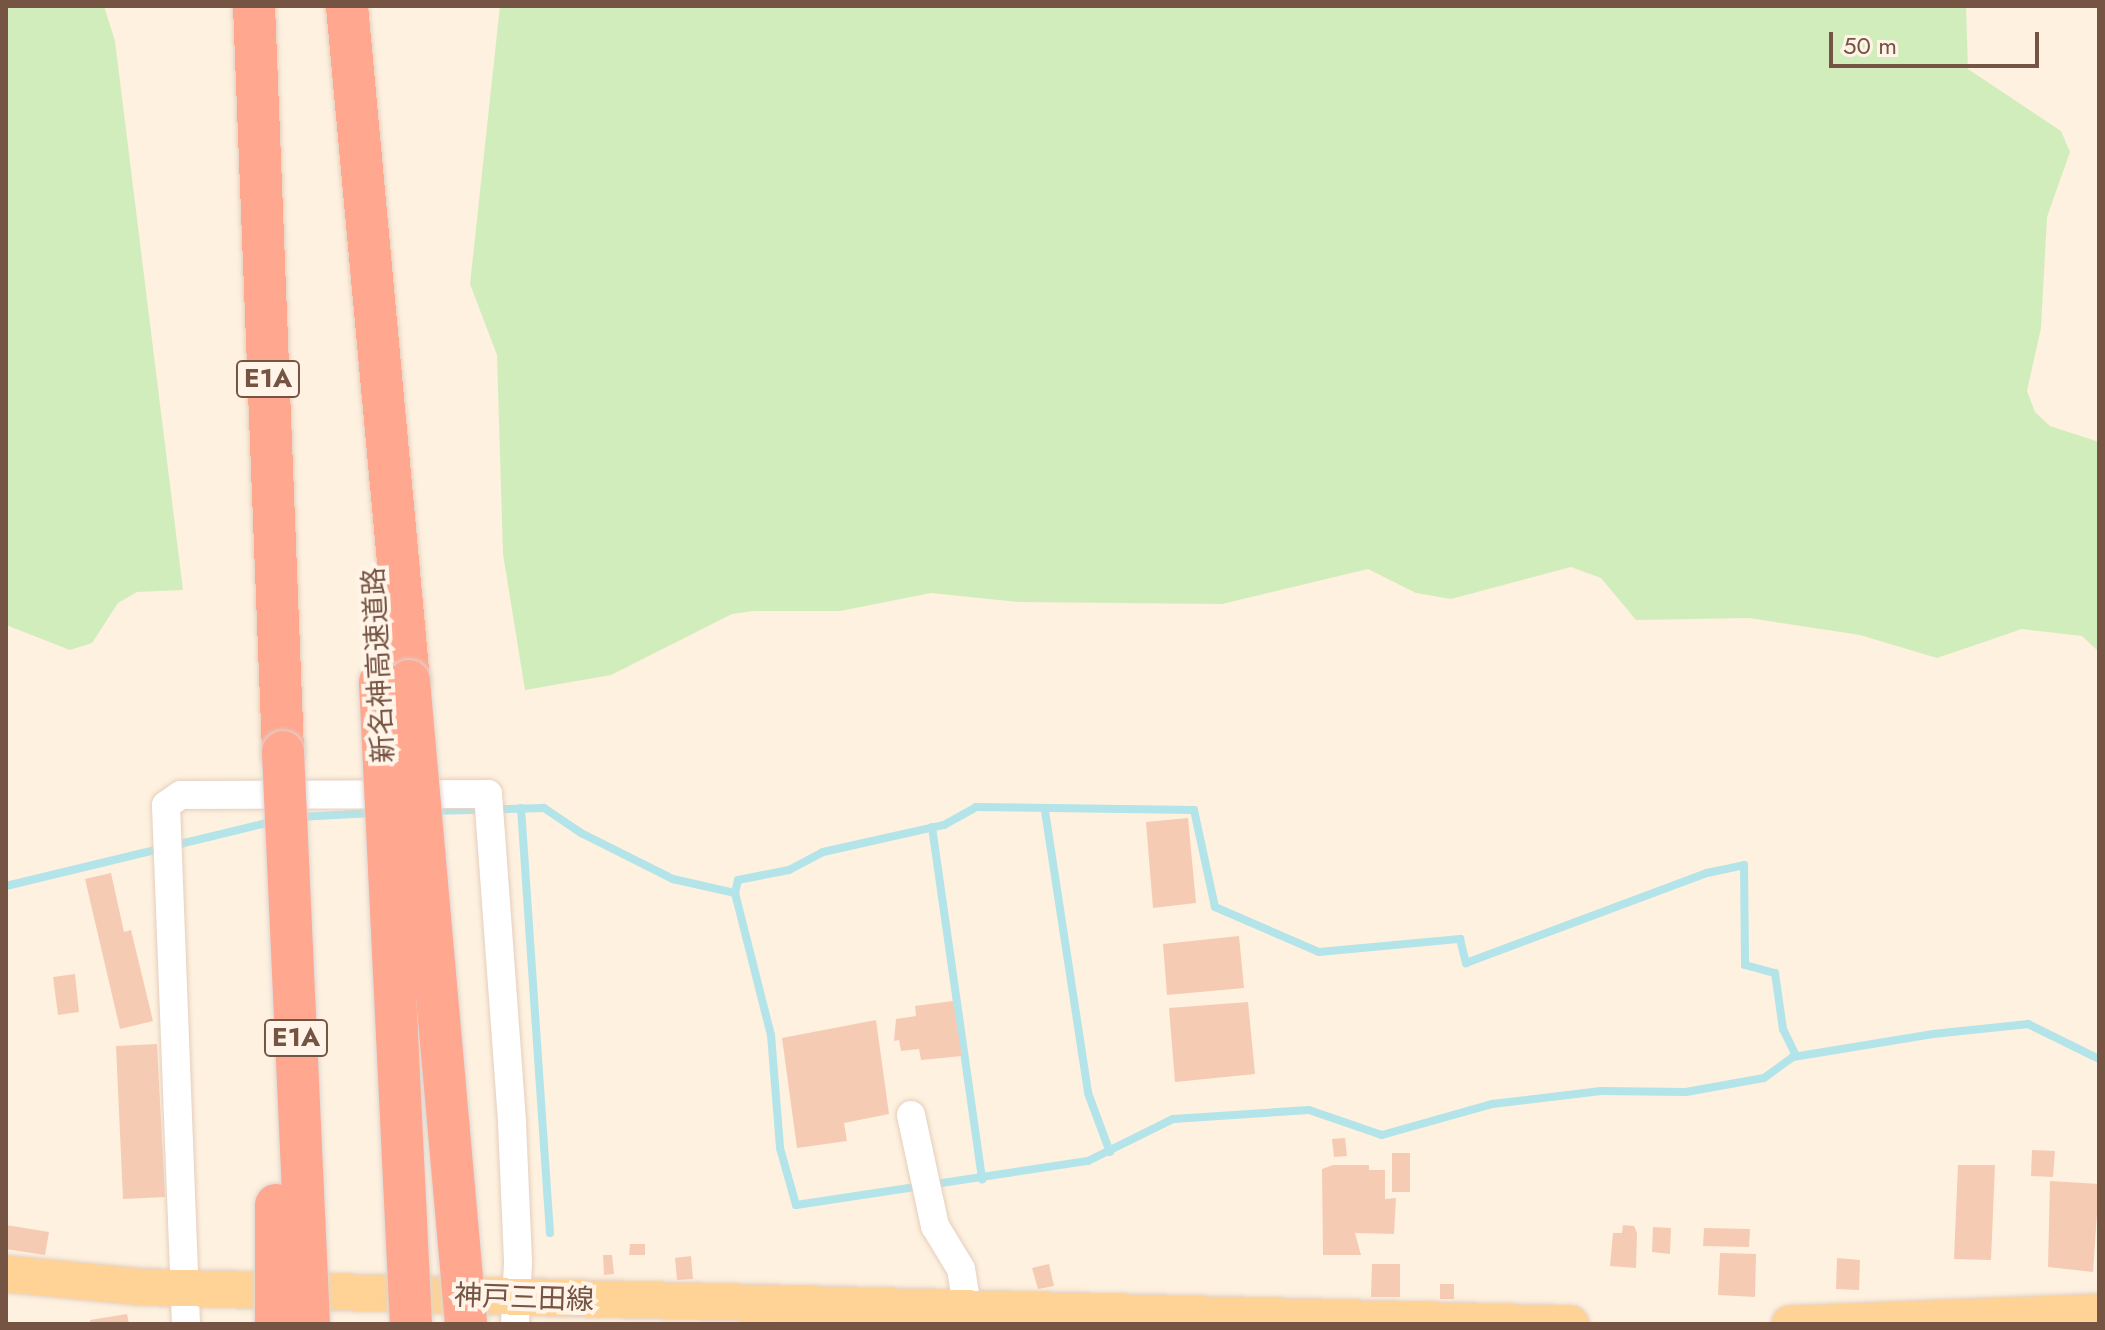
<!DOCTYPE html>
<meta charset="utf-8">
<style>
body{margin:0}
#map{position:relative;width:2105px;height:1330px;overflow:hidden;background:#fef1df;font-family:Jost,"Noto Sans JP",sans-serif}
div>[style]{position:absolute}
.green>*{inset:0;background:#d2edbc}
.stream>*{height:8px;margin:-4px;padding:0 4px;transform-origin:4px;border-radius:4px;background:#b2e4e9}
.building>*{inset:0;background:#f6cbb4}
.roads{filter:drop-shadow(0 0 2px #e5cebd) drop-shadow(0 0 2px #e5cebd)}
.minor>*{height:28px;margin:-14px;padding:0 14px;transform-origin:14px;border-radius:14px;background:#fff}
.major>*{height:36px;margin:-18px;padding:0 18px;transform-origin:18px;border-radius:18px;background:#ffd395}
.highway>*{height:42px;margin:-21px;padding:0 21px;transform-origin:21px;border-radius:21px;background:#ffa78f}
.bridges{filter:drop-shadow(0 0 2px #ded6d2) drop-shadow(0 0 2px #ded6d2)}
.highway-bridge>*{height:42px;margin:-21px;padding:0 21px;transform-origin:21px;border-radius:21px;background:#ffa78f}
span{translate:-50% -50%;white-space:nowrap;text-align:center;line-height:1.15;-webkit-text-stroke:8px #fff4e7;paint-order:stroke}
.shield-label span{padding:2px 6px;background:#fff4e7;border:2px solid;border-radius:6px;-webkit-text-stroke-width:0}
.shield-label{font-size:26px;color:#765444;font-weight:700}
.street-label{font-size:28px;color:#765444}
.frame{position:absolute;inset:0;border:8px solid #765444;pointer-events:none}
.scale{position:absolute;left:1829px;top:32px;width:210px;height:36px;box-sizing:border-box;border:4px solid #765444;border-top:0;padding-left:10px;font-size:24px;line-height:28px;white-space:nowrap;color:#765444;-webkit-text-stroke:6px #fff4e7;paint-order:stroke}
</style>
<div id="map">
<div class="green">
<div style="clip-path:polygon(6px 6px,104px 6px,115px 41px,183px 590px,137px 592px,118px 603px,92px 643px,70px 650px,6px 625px)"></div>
<div style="clip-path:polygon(500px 6px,1966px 6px,1968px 69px,2061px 131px,2070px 152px,2047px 217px,2041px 328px,2027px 391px,2035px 412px,2050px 426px,2099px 442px,2099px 652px,2082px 636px,2022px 629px,1937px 658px,1860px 635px,1749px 618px,1636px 620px,1601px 578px,1571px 567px,1451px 599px,1416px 593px,1368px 569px,1222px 604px,1018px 602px,931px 593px,840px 611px,753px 611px,732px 614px,611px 675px,525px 690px,503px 554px,497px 355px,470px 284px)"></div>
</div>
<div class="stream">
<div style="left:521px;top:808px;width:426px;rotate:86.1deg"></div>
<div style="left:431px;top:811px;width:113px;rotate:-1.5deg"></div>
<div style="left:544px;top:808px;width:45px;rotate:34deg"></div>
<div style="left:581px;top:833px;width:103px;rotate:26.6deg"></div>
<div style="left:673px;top:879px;width:64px;rotate:12.7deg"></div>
<div style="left:735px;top:893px;width:146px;rotate:75.8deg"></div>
<div style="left:771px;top:1035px;width:113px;rotate:85.4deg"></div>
<div style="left:780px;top:1148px;width:59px;rotate:74.3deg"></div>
<div style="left:796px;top:1205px;width:295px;rotate:-8.6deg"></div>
<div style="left:1088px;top:1161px;width:95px;rotate:-26.3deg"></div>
<div style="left:1173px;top:1119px;width:136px;rotate:-3.8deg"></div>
<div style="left:1309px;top:1110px;width:77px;rotate:18.9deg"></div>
<div style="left:1382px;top:1135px;width:114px;rotate:-15.7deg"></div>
<div style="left:1492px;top:1104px;width:110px;rotate:-6.8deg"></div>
<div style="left:1601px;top:1091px;width:85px;rotate:0.7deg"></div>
<div style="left:1686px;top:1092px;width:79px;rotate:-10.2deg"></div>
<div style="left:1764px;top:1078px;width:36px;rotate:-36deg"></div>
<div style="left:1793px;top:1057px;width:142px;rotate:-9.3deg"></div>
<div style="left:1933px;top:1034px;width:96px;rotate:-6deg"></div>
<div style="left:2028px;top:1024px;width:79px;rotate:26.2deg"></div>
<div style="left:1045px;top:811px;width:285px;rotate:81.3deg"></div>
<div style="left:1088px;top:1093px;width:63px;rotate:69.6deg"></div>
<div style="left:299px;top:817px;width:74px;rotate:-3.1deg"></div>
<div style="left:932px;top:827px;width:356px;rotate:81.9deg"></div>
<div style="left:6px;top:886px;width:276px;rotate:-13.6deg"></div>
<div style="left:735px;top:893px;width:13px;rotate:-77deg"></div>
<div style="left:738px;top:880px;width:52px;rotate:-11.1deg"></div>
<div style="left:789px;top:870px;width:38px;rotate:-28deg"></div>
<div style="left:823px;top:852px;width:124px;rotate:-12.6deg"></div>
<div style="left:944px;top:825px;width:37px;rotate:-29deg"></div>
<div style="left:976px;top:807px;width:218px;rotate:0.8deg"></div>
<div style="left:1194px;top:810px;width:99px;rotate:77.8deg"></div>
<div style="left:1215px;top:907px;width:113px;rotate:23.4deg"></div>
<div style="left:1319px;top:952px;width:142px;rotate:-5.3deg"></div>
<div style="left:1460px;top:939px;width:25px;rotate:76deg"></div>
<div style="left:1466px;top:963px;width:257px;rotate:-20.5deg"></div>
<div style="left:1707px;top:873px;width:38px;rotate:-12deg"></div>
<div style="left:1744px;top:865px;width:100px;rotate:89.4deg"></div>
<div style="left:1745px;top:965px;width:31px;rotate:15deg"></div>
<div style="left:1775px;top:973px;width:57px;rotate:81.9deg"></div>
<div style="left:1783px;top:1029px;width:30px;rotate:64deg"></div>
</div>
<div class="building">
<div style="clip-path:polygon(1188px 818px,1196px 903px,1153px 908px,1146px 822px)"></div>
<div style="clip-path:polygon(111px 873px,124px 932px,131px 930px,153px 1021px,120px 1029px,85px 879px)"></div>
<div style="clip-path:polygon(1239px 936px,1244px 988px,1167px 995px,1163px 944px)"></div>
<div style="clip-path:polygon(75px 974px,79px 1012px,58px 1015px,53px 977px)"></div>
<div style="clip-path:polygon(953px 1001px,962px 1056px,921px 1060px,919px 1049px,901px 1051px,899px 1040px,894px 1041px,896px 1019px,916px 1016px,915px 1006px)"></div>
<div style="clip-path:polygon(1248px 1002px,1255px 1074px,1175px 1082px,1169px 1008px)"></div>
<div style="clip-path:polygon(876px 1020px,889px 1114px,844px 1123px,847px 1141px,797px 1148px,782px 1038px)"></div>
<div style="clip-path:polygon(157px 1044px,165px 1197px,123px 1199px,116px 1046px)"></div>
<div style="clip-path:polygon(1345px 1138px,1347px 1156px,1334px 1157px,1332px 1139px)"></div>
<div style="clip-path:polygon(2032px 1150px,2055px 1151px,2053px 1177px,2031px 1176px)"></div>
<div style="clip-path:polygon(1392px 1153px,1410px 1153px,1410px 1192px,1392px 1192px)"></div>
<div style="clip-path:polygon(1333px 1165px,1369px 1165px,1369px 1170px,1385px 1170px,1385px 1199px,1396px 1198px,1394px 1234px,1355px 1233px,1361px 1255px,1323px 1255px,1322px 1169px)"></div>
<div style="clip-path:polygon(1958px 1165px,1995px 1165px,1991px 1260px,1954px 1259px)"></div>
<div style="clip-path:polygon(2050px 1181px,2099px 1184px,2093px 1272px,2048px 1267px)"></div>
<div style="clip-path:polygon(6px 1225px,49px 1232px,45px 1255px,6px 1249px)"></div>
<div style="clip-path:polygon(1623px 1225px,1634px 1226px,1637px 1233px,1636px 1268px,1610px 1266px,1613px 1233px,1622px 1233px)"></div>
<div style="clip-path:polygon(1653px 1227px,1671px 1228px,1670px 1254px,1652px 1252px)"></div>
<div style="clip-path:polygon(1704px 1228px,1750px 1229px,1749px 1247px,1703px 1246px)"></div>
<div style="clip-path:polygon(630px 1244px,645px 1244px,645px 1255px,629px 1255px)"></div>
<div style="clip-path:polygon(1720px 1253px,1756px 1254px,1755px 1297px,1718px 1295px)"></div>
<div style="clip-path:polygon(603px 1255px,612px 1255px,614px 1274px,604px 1275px)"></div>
<div style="clip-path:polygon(691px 1256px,693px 1279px,677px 1280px,675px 1258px)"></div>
<div style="clip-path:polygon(1837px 1258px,1860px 1260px,1859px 1290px,1836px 1289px)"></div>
<div style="clip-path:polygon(1049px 1264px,1054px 1286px,1038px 1289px,1032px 1268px)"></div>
<div style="clip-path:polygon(1372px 1264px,1400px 1264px,1400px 1297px,1371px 1297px)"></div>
<div style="clip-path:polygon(1440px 1284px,1454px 1284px,1454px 1299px,1440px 1299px)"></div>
<div style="clip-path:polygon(127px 1314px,129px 1324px,90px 1324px,90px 1320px)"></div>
</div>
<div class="roads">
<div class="minor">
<div style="left:911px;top:1115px;width:114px;rotate:77.8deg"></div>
<div style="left:935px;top:1226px;width:50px;rotate:58.8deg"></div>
<div style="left:961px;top:1269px;width:44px;rotate:80.8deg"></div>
<div style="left:186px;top:1324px;width:519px;rotate:-92.21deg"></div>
<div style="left:166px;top:805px;width:18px;rotate:-34deg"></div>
<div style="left:181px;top:795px;width:307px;rotate:-0.2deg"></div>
<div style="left:488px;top:794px;width:330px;rotate:85.8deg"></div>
<div style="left:512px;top:1123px;width:140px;rotate:87.5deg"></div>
<div style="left:518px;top:1263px;width:61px;rotate:92.8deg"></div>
</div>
<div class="major">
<div style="left:6px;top:1274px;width:135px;rotate:5.5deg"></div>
<div style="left:140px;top:1287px;width:1431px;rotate:1.48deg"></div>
<div style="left:1790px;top:1324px;width:309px;rotate:-2.2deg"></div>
</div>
<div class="highway">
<div style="left:254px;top:6px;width:747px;rotate:87.77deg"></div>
<div style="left:347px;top:6px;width:678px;rotate:84.75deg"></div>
</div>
</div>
<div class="bridges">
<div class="highway-bridge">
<div style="left:409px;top:681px;width:646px;rotate:84.93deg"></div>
<div style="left:380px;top:682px;width:643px;rotate:87.24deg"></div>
<div style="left:283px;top:752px;width:573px;rotate:87.4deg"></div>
<div style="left:276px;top:1324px;width:119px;rotate:-90deg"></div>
</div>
</div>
<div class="shield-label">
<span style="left:268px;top:379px">E1A</span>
<span style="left:296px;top:1038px">E1A</span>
</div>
<div class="street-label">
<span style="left:379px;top:665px;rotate:-93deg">新名神高速道路</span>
<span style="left:524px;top:1298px;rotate:2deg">神戸三田線</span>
</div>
<div class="frame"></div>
<div class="scale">50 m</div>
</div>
